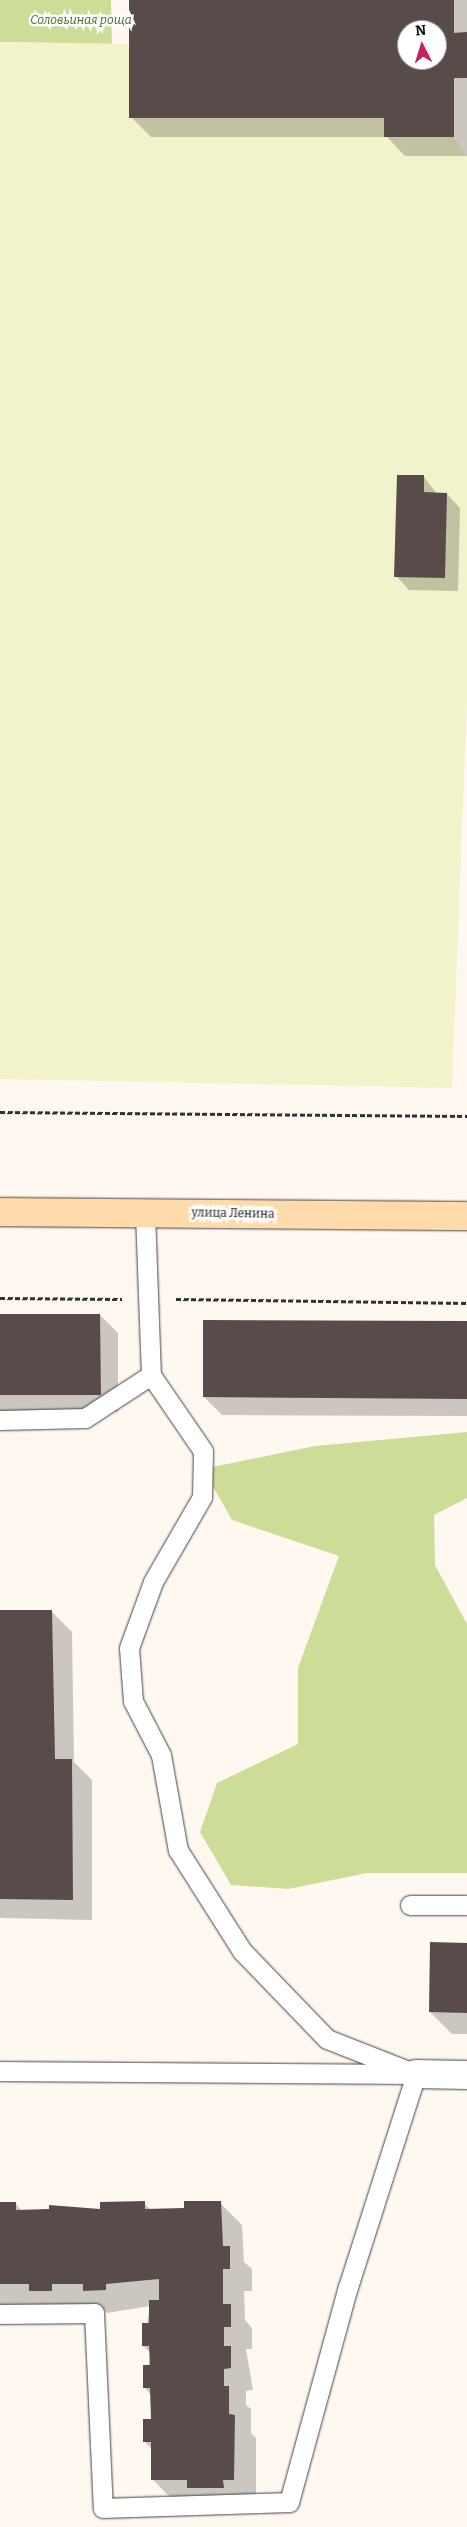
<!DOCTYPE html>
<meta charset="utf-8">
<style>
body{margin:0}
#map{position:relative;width:467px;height:2527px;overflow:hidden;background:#fff8f1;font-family:Bitter,serif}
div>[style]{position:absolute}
.forest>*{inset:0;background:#cddd97}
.pitch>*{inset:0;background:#f2f3cb}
.shadow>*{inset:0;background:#0003}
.building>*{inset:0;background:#584c4b}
.path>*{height:3px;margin-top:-1.5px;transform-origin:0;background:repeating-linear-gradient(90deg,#313131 0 5px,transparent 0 7.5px)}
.roads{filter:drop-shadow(0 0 1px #424242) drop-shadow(0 0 1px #424242)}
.lane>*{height:19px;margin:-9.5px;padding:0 9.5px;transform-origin:9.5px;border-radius:9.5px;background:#fff}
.street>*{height:28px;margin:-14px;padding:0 14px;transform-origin:14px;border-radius:14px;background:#fff}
.secondary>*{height:28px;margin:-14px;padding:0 14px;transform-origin:14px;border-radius:14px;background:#ffdbac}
span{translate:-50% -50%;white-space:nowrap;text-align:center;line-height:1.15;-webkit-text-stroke:5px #fff;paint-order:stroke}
.park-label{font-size:12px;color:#466b1b;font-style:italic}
.street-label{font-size:12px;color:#0f0f0f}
.north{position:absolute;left:397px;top:20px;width:50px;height:50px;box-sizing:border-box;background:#fff;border:1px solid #9f9f9f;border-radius:50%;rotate:355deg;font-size:14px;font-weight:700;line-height:20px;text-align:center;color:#0f0f0f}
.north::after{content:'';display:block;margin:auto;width:18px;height:22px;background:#c6205e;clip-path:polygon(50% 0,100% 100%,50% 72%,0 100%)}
</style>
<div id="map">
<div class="forest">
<div style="clip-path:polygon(0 0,111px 0,112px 44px,0 42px)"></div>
<div style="clip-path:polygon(467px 1432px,467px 1498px,434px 1515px,435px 1565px,467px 1624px,467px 1873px,367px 1873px,288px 1889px,231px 1885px,200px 1832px,217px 1783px,298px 1744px,298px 1668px,339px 1556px,232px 1520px,203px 1469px,315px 1446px)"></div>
</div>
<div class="pitch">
<div style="clip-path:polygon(evenodd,129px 0,454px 0,454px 32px,467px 32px,467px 78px,454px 79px,454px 137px,467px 156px,467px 700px,452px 1088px,0 1079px,0 42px,129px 44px,129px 0,407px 30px,437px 30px,437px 60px,407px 60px,407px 30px)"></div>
</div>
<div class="shadow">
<div style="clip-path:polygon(evenodd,131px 0,467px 0,467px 156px,405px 156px,387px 137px,151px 137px,131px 117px,131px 0,407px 30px,437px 30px,437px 60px,407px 60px,407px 30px)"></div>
<div style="clip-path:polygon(424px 477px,437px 494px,447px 494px,460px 508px,458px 591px,409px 590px,396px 576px)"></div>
<div style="clip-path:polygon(100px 1315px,118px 1333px,118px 1412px,0 1412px,0 1316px)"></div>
<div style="clip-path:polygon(467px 1322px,467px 1416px,222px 1415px,204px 1397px)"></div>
<div style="clip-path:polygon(0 1611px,52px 1612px,72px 1632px,74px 1762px,92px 1780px,92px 1920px,0 1918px)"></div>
<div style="clip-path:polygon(467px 1944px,467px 2034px,452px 2034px,430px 2012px)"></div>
<div style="clip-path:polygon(15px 2203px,22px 2211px,101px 2210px,144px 2203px,151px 2210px,185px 2209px,220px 2203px,242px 2225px,244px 2262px,252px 2269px,252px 2291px,244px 2291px,245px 2320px,252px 2328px,252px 2349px,246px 2349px,253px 2390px,246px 2391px,246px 2405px,251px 2409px,251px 2433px,256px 2438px,256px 2502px,175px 2502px,153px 2480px,152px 2449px,145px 2442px,152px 2420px,151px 2395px,144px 2387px,151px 2353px,143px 2346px,150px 2306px,107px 2313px,100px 2306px,0 2306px,0 2204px)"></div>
</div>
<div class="building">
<div style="clip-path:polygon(evenodd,129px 0,454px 0,454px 33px,467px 32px,467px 78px,454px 78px,454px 137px,384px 137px,384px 118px,129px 118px,129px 0,407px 30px,437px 30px,437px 60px,407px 60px,407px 30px)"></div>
<div style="clip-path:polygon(397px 475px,424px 475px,424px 492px,447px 493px,445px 578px,394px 577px)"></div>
<div style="clip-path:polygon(0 1314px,100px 1314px,101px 1395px,0 1395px)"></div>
<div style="clip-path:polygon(203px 1320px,467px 1321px,467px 1399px,203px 1397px)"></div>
<div style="clip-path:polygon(0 1610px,52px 1610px,55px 1759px,72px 1759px,73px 1900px,0 1899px)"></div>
<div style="clip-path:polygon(430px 1942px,467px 1943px,467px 2013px,429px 2012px)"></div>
<div style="clip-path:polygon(145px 2201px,145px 2209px,184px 2208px,184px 2201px,221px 2201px,223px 2246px,230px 2246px,230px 2269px,223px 2269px,223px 2304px,231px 2304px,231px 2327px,224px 2327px,224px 2346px,231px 2346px,231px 2368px,224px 2369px,224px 2386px,229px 2386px,229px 2414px,235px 2415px,234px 2480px,223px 2480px,224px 2488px,187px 2488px,187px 2480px,151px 2480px,151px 2442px,143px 2442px,143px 2419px,151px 2419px,150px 2388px,143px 2388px,143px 2365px,150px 2365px,149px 2346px,142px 2346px,142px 2323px,149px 2323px,149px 2300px,159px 2300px,159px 2279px,106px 2284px,106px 2290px,83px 2291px,83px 2284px,52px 2284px,52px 2291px,29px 2291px,29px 2284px,0 2284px,0 2202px,16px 2202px,16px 2210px,49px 2209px,49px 2205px,100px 2209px,100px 2202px)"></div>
</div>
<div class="path">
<div style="left:0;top:1112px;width:467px;rotate:0.5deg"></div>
<div style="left:0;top:1298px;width:122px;rotate:0.5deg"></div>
<div style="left:176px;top:1299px;width:291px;rotate:0.8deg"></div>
</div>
<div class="roads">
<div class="lane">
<div style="left:145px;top:1213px;width:162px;rotate:87.9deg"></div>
<div style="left:151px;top:1375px;width:92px;rotate:55.6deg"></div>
<div style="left:203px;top:1451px;width:46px;rotate:91.2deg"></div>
<div style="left:202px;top:1497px;width:98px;rotate:120deg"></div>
<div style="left:153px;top:1582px;width:70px;rotate:110deg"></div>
<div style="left:129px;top:1648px;width:53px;rotate:85.7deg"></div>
<div style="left:133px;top:1701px;width:61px;rotate:62.6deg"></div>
<div style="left:161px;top:1755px;width:97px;rotate:79.9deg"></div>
<div style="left:178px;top:1850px;width:120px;rotate:57.6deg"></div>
<div style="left:242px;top:1951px;width:122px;rotate:46deg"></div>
<div style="left:327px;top:2039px;width:96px;rotate:21.5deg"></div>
<div style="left:0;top:1420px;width:85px;rotate:-1.3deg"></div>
<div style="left:85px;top:1418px;width:79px;rotate:-33.1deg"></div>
<div style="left:410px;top:1905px;width:57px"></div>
<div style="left:0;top:2071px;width:405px;rotate:0.4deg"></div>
<div style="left:0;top:2314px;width:94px;rotate:-0.6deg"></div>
<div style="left:94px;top:2313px;width:195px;rotate:87.4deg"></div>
<div style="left:103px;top:2508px;width:186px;rotate:-1.8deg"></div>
<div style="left:289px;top:2502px;width:223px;rotate:-74.7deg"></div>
<div style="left:348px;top:2287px;width:224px;rotate:-72.3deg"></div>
</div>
<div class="street">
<div style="left:416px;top:2074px;width:51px;rotate:1.1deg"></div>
</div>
<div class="secondary">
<div style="left:0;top:1212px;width:467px;rotate:0.5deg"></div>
</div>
</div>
<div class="park-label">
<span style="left:81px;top:21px">Соловьиная роща</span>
</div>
<div class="street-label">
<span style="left:233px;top:1214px;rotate:1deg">улица Ленина</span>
</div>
<div class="north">N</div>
</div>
